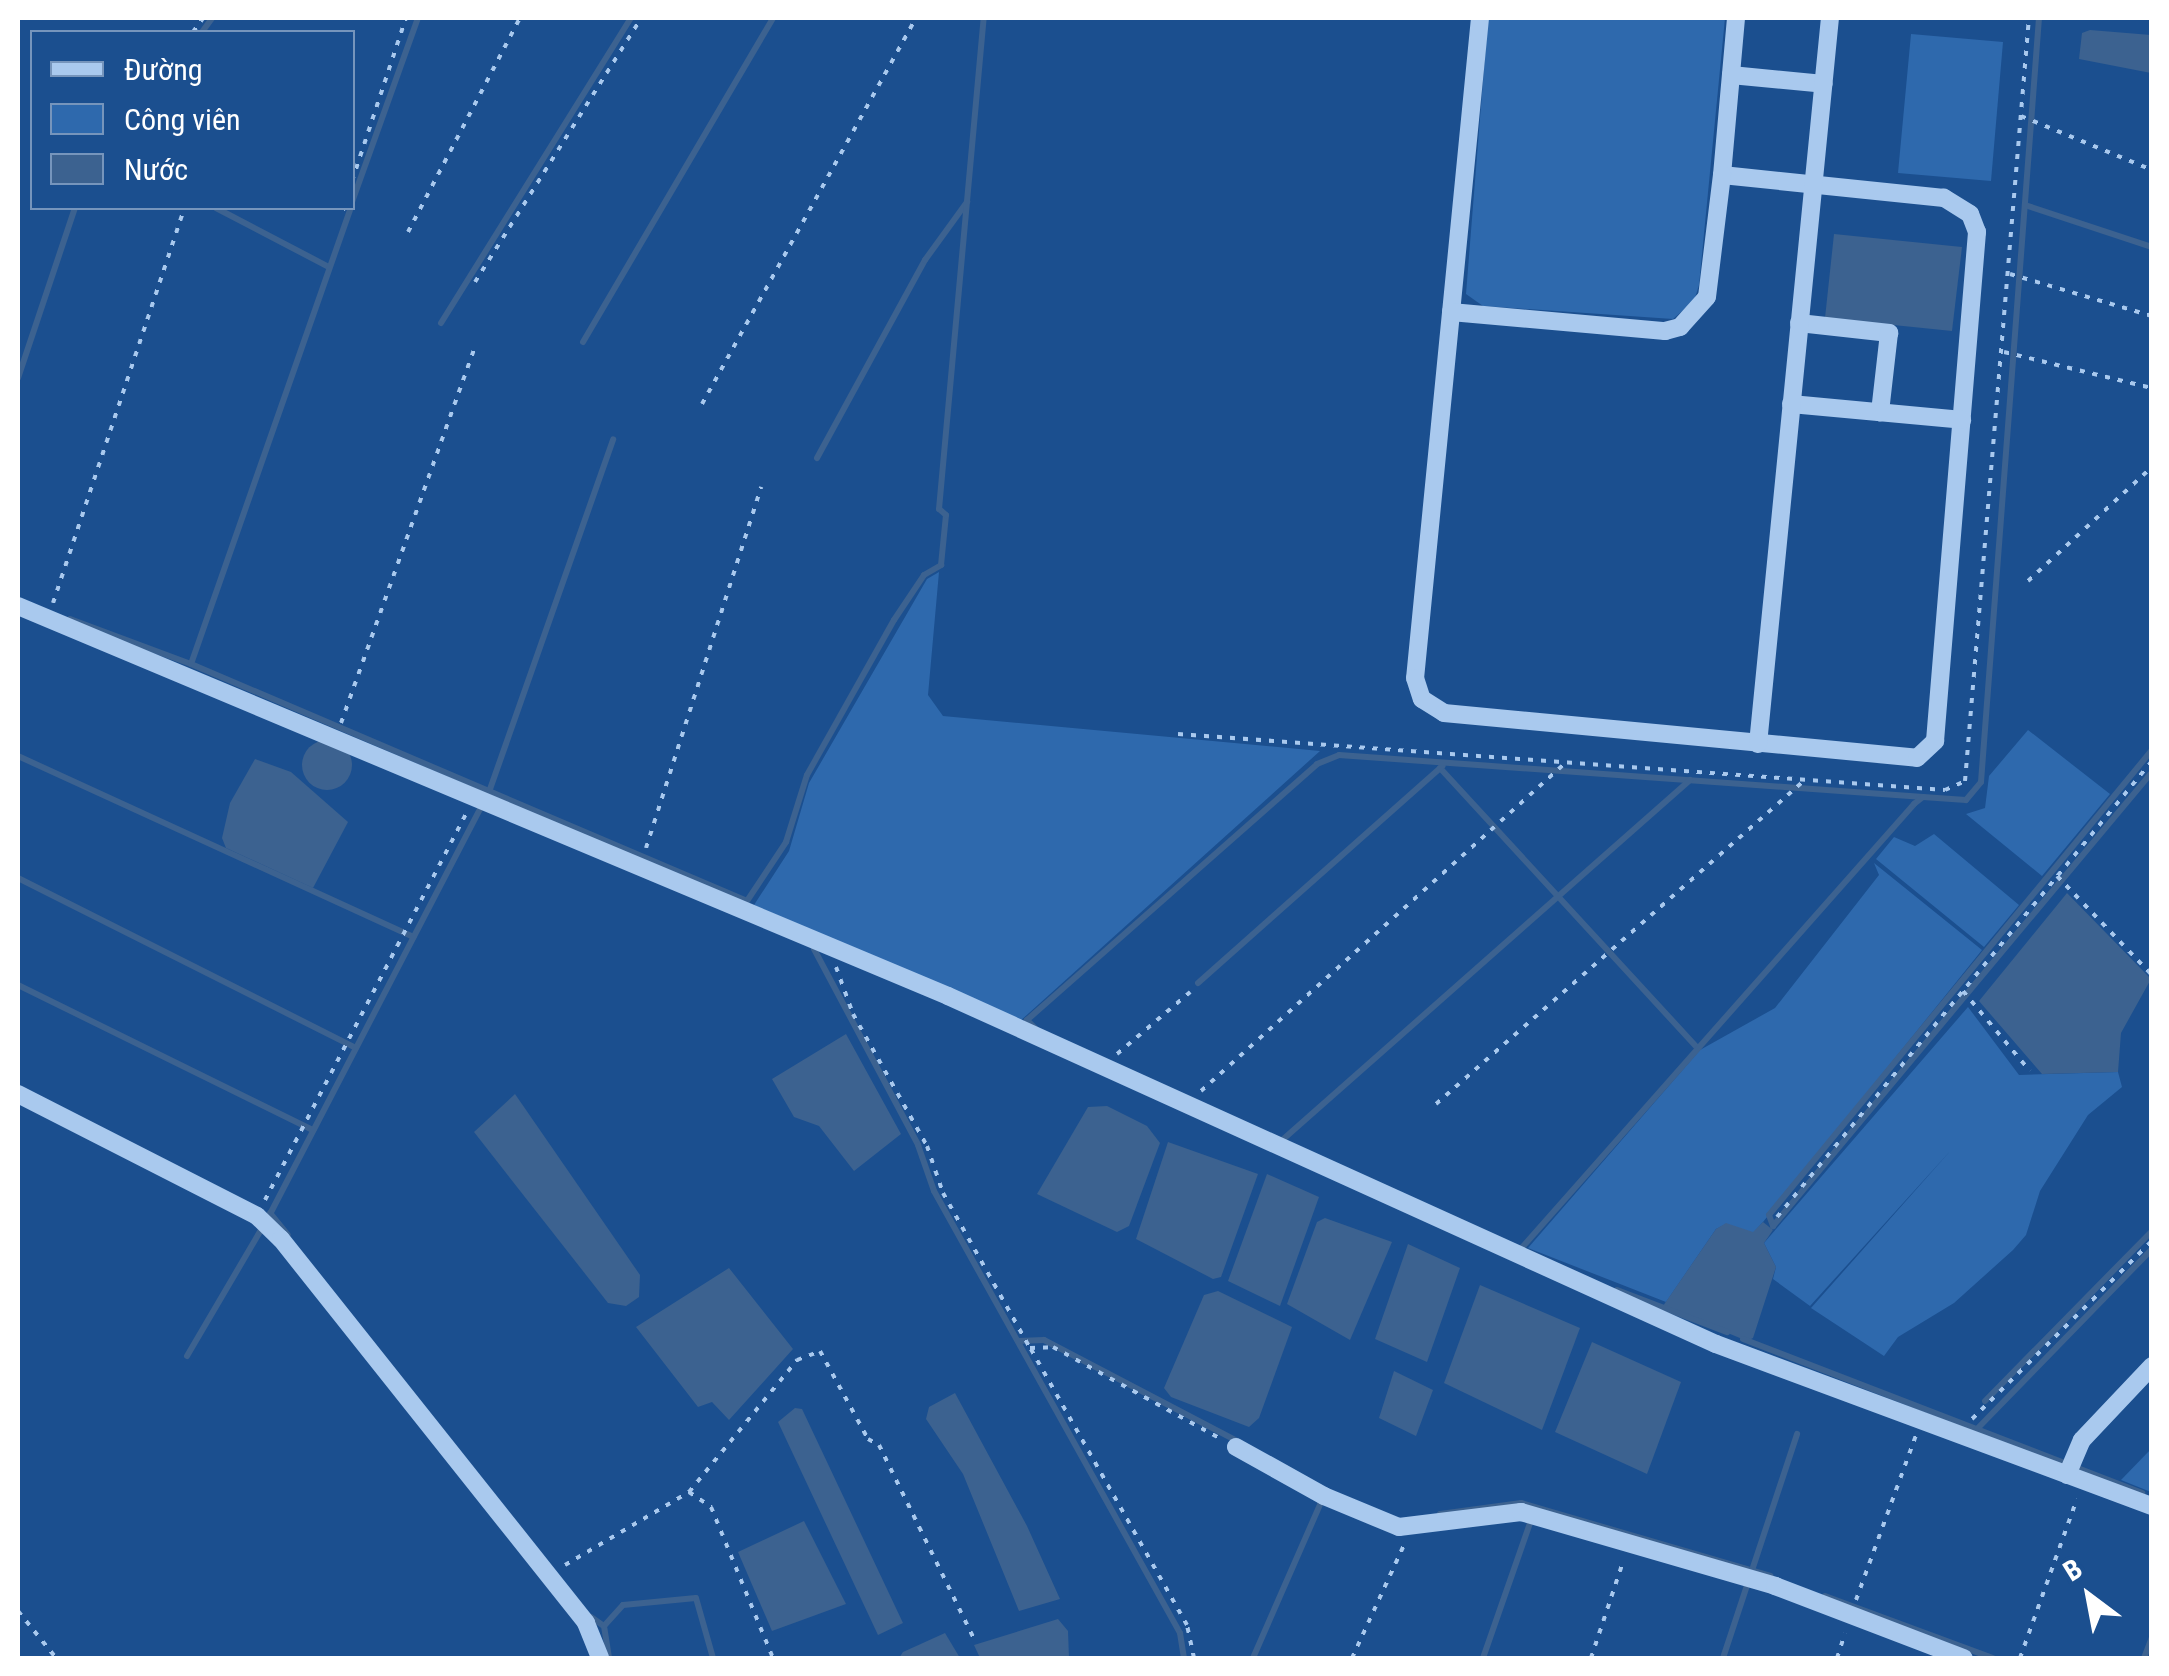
<!DOCTYPE html>
<meta charset="utf-8">
<style>
body{margin:0}
#map{position:relative;width:2169px;height:1676px;overflow:hidden;background:#1b4f8f;font-family:"Roboto Condensed",sans-serif}
div>[style]{position:absolute}
.green>*{inset:0;background:#2e69ad}
.water>*{inset:0;background:#3c6290}
.round{border-radius:50%}
.stream>*{height:6px;margin:-3px;padding:0 3px;transform-origin:3px;border-radius:3px;background:#3c6290}
.path>*{height:4px;margin-top:-2px;transform-origin:0;background:repeating-linear-gradient(90deg,#a9c9ee 0 5px,transparent 0 13px)}
.minor>*{height:18px;margin:-9px;padding:0 9px;transform-origin:9px;border-radius:9px;background:#a9c9ee}
span{translate:-50% -50%;white-space:nowrap;text-align:center;line-height:1.15;-webkit-text-stroke:8px #1b4f8f;paint-order:stroke}
.frame{position:absolute;inset:0;border:20px solid #fff;pointer-events:none}
.legend{position:absolute;left:30px;top:30px;width:325px;height:180px;box-sizing:border-box;background:#1b4f8f;border:2px solid #7695bc;margin:0;padding:12px 18px;list-style:none;font-size:30px;color:#fff}
.legend li{display:flex;align-items:center;gap:20px;height:50px}
.legend b{width:50px;border:2px solid #7695bc}
.north{position:absolute;left:2039px;top:1546px;width:100px;height:100px;-webkit-text-stroke:8px #1b4f8f;paint-order:stroke;rotate:328deg;font-size:28px;font-weight:700;line-height:40px;text-align:center;color:#fff}
.north::after{content:'';display:block;margin:auto;width:35px;height:45px;background:#fff;clip-path:polygon(50% 0,100% 100%,50% 72%,0 100%)}
</style>
<div id="map">
<div class="green">
<div style="clip-path:polygon(1488px 18px,1725px 18px,1699px 285px,1694px 301px,1673px 319px,1483px 306px,1466px 294px)"></div>
<div style="clip-path:polygon(1911px 34px,2003px 42px,1991px 181px,1898px 173px)"></div>
<div style="clip-path:polygon(939px 572px,928px 695px,943px 716px,1320px 751px,1019px 1022px,754px 905px,789px 851px,809px 783px,927px 579px)"></div>
<div style="clip-path:polygon(2028px 730px,2110px 794px,2042px 876px,1966px 814px,1985px 808px,1989px 776px)"></div>
<div style="clip-path:polygon(1934px 834px,2019px 905px,1984px 947px,1876px 859px,1894px 837px,1915px 846px)"></div>
<div style="clip-path:polygon(1874px 863px,1982px 950px,1763px 1222px,1753px 1233px,1726px 1224px,1716px 1229px,1666px 1302px,1528px 1248px,1700px 1050px,1775px 1008px,1879px 875px)"></div>
<div style="clip-path:polygon(1968px 1007px,2019px 1075px,2118px 1072px,2122px 1087px,2088px 1115px,2040px 1191px,2026px 1235px,2013px 1250px,1954px 1303px,1898px 1337px,1884px 1356px,1811px 1308px,1952px 1149px,1810px 1306px,1773px 1279px,1776px 1267px,1764px 1243px)"></div>
<div style="clip-path:polygon(2151px 1449px,2151px 1492px,2121px 1480px)"></div>
</div>
<div class="water">
<div style="clip-path:polygon(2090px 30px,2151px 35px,2151px 73px,2079px 59px,2082px 33px)"></div>
<div style="clip-path:polygon(1834px 234px,1962px 247px,1952px 331px,1825px 318px)"></div>
<div class="round" style="left:302px;top:740px;width:50px;height:50px"></div>
<div style="clip-path:polygon(255px 759px,291px 772px,348px 822px,313px 888px,226px 848px,222px 838px,230px 803px)"></div>
<div style="clip-path:polygon(2067px 893px,2151px 979px,2121px 1033px,2118px 1072px,2042px 1074px,1979px 1001px)"></div>
<div style="clip-path:polygon(846px 1034px,901px 1134px,854px 1171px,819px 1126px,794px 1117px,772px 1079px)"></div>
<div style="clip-path:polygon(515px 1094px,640px 1275px,639px 1297px,626px 1306px,608px 1303px,474px 1132px)"></div>
<div style="clip-path:polygon(1107px 1106px,1147px 1126px,1160px 1143px,1129px 1226px,1117px 1232px,1037px 1194px,1088px 1107px)"></div>
<div style="clip-path:polygon(1168px 1142px,1258px 1174px,1221px 1277px,1213px 1279px,1136px 1239px)"></div>
<div style="clip-path:polygon(1267px 1174px,1319px 1197px,1280px 1306px,1228px 1281px)"></div>
<div style="clip-path:polygon(1325px 1218px,1392px 1242px,1350px 1340px,1287px 1304px,1317px 1222px)"></div>
<div style="clip-path:polygon(1763px 1222px,1773px 1230px,1764px 1243px,1776px 1267px,1753px 1338px,1747px 1341px,1663px 1306px,1716px 1229px,1726px 1223px,1753px 1232px)"></div>
<div style="clip-path:polygon(1408px 1244px,1460px 1268px,1427px 1362px,1375px 1339px)"></div>
<div style="clip-path:polygon(729px 1268px,793px 1349px,729px 1420px,712px 1402px,698px 1407px,636px 1327px)"></div>
<div style="clip-path:polygon(1480px 1285px,1580px 1328px,1542px 1430px,1444px 1383px)"></div>
<div style="clip-path:polygon(1218px 1291px,1292px 1327px,1259px 1418px,1249px 1427px,1171px 1397px,1164px 1388px,1204px 1295px)"></div>
<div style="clip-path:polygon(1592px 1342px,1681px 1382px,1647px 1474px,1555px 1432px)"></div>
<div style="clip-path:polygon(1394px 1371px,1433px 1390px,1416px 1436px,1379px 1418px)"></div>
<div style="clip-path:polygon(955px 1393px,1027px 1526px,1060px 1599px,1019px 1611px,963px 1474px,926px 1419px,929px 1407px)"></div>
<div style="clip-path:polygon(795px 1408px,802px 1409px,903px 1623px,878px 1635px,778px 1422px)"></div>
<div style="clip-path:polygon(804px 1521px,846px 1604px,772px 1631px,738px 1552px)"></div>
<div style="clip-path:polygon(1058px 1619px,1068px 1631px,1069px 1658px,980px 1658px,974px 1645px)"></div>
<div style="clip-path:polygon(945px 1633px,960px 1658px,899px 1658px,903px 1652px)"></div>
</div>
<div class="stream">
<div style="left:202px;top:32px;width:17px;rotate:-54deg"></div>
<div style="left:352px;top:202px;width:195px;rotate:-70.3deg"></div>
<div style="left:2025px;top:205px;width:134px;rotate:18.3deg"></div>
<div style="left:216px;top:208px;width:127px;rotate:27.6deg"></div>
<div style="left:441px;top:323px;width:359px;rotate:-58.1deg"></div>
<div style="left:583px;top:342px;width:376px;rotate:-59.6deg"></div>
<div style="left:18px;top:378px;width:179px;rotate:-71.5deg"></div>
<div style="left:817px;top:458px;width:226px;rotate:-61.4deg"></div>
<div style="left:925px;top:260px;width:72px;rotate:-54.1deg"></div>
<div style="left:70px;top:619px;width:129px;rotate:20.4deg"></div>
<div style="left:191px;top:664px;width:604px;rotate:23.09deg"></div>
<div style="left:747px;top:901px;width:71px;rotate:-56.5deg"></div>
<div style="left:786px;top:842px;width:70px;rotate:-72.6deg"></div>
<div style="left:807px;top:775px;width:178px;rotate:-60.7deg"></div>
<div style="left:894px;top:620px;width:54px;rotate:-56.3deg"></div>
<div style="left:924px;top:575px;width:20px;rotate:-30deg"></div>
<div style="left:941px;top:565px;width:50px;rotate:-84.3deg"></div>
<div style="left:946px;top:515px;width:9px;rotate:-139deg"></div>
<div style="left:939px;top:509px;width:493px;rotate:-84.8deg"></div>
<div style="left:191px;top:664px;width:483px;rotate:-70.7deg"></div>
<div style="left:2152px;top:750px;width:602px;rotate:129.48deg"></div>
<div style="left:1769px;top:1215px;width:12px;rotate:70deg"></div>
<div style="left:1773px;top:1226px;width:591px;rotate:-50.14deg"></div>
<div style="left:18px;top:756px;width:435px;rotate:24.6deg"></div>
<div style="left:1440px;top:768px;width:378px;rotate:47.4deg"></div>
<div style="left:18px;top:878px;width:378px;rotate:26.7deg"></div>
<div style="left:814px;top:949px;width:222px;rotate:62deg"></div>
<div style="left:918px;top:1145px;width:49px;rotate:70.8deg"></div>
<div style="left:934px;top:1191px;width:506px;rotate:60.9deg"></div>
<div style="left:1180px;top:1633px;width:25px;rotate:81deg"></div>
<div style="left:1198px;top:983px;width:327px;rotate:-41.6deg"></div>
<div style="left:18px;top:985px;width:329px;rotate:26.2deg"></div>
<div style="left:1036px;top:1029px;width:13px;rotate:-135deg"></div>
<div style="left:1027px;top:1020px;width:387px;rotate:-41.4deg"></div>
<div style="left:1317px;top:764px;width:24px;rotate:-22deg"></div>
<div style="left:1339px;top:755px;width:586px;rotate:4.11deg"></div>
<div style="left:1280px;top:1142px;width:547px;rotate:-41.44deg"></div>
<div style="left:270px;top:1213px;width:28px;rotate:51deg"></div>
<div style="left:1519px;top:1251px;width:597px;rotate:-48.53deg"></div>
<div style="left:1914px;top:804px;width:11px;rotate:-38deg"></div>
<div style="left:1923px;top:797px;width:43px;rotate:4deg"></div>
<div style="left:1966px;top:800px;width:23px;rotate:-50deg"></div>
<div style="left:1981px;top:782px;width:766px;rotate:-85.66deg"></div>
<div style="left:1617px;top:1290px;width:118px;rotate:20.9deg"></div>
<div style="left:1743px;top:1339px;width:428px;rotate:21.1deg"></div>
<div style="left:1018px;top:1341px;width:26px;rotate:-2deg"></div>
<div style="left:1044px;top:1340px;width:222px;rotate:27.6deg"></div>
<div style="left:187px;top:1356px;width:160px;rotate:-59.6deg"></div>
<div style="left:268px;top:1218px;width:480px;rotate:-62.6deg"></div>
<div style="left:489px;top:792px;width:374px;rotate:-70.6deg"></div>
<div style="left:1985px;top:1401px;width:238px;rotate:-45.5deg"></div>
<div style="left:1977px;top:1429px;width:251px;rotate:-45.8deg"></div>
<div style="left:1440px;top:1514px;width:82px;rotate:-7.7deg"></div>
<div style="left:1521px;top:1503px;width:260px;rotate:16.3deg"></div>
<div style="left:1825px;top:1596px;width:179px;rotate:20.3deg"></div>
<div style="left:591px;top:1617px;width:16px;rotate:35deg"></div>
<div style="left:604px;top:1626px;width:32px;rotate:81deg"></div>
<div style="left:604px;top:1626px;width:28px;rotate:-48deg"></div>
<div style="left:623px;top:1605px;width:73px;rotate:-5.5deg"></div>
<div style="left:696px;top:1598px;width:62px;rotate:74.2deg"></div>
<div style="left:1253px;top:1658px;width:175px;rotate:-66.4deg"></div>
<div style="left:1483px;top:1658px;width:149px;rotate:-70.8deg"></div>
<div style="left:1723px;top:1658px;width:236px;rotate:-71.7deg"></div>
<div style="left:2144px;top:1658px;width:22px;rotate:-69deg"></div>
</div>
<div class="path">
<div style="left:193px;top:32px;width:17px;rotate:-54deg"></div>
<div style="left:2021px;top:116px;width:142px;rotate:22.4deg"></div>
<div style="left:352px;top:181px;width:172px;rotate:-71.7deg"></div>
<div style="left:343px;top:210px;width:2px;rotate:-63deg"></div>
<div style="left:408px;top:232px;width:242px;rotate:-62.4deg"></div>
<div style="left:2010px;top:274px;width:148px;rotate:16.5deg"></div>
<div style="left:475px;top:282px;width:312px;rotate:-57.8deg"></div>
<div style="left:2004px;top:352px;width:152px;rotate:13.7deg"></div>
<div style="left:702px;top:404px;width:441px;rotate:-61deg"></div>
<div style="left:2028px;top:581px;width:168px;rotate:-42.6deg"></div>
<div style="left:53px;top:603px;width:415px;rotate:-71.6deg"></div>
<div style="left:341px;top:723px;width:399px;rotate:-70.4deg"></div>
<div style="left:1178px;top:734px;width:769px;rotate:4.18deg"></div>
<div style="left:1945px;top:790px;width:22px;rotate:-24deg"></div>
<div style="left:1965px;top:781px;width:766px;rotate:-85.21deg"></div>
<div style="left:646px;top:848px;width:379px;rotate:-72.3deg"></div>
<div style="left:2057px;top:876px;width:137px;rotate:46.2deg"></div>
<div style="left:836px;top:967px;width:50px;rotate:70.1deg"></div>
<div style="left:853px;top:1014px;width:151px;rotate:60.7deg"></div>
<div style="left:927px;top:1146px;width:50px;rotate:71.2deg"></div>
<div style="left:943px;top:1193px;width:178px;rotate:60.7deg"></div>
<div style="left:1963px;top:991px;width:104px;rotate:50.1deg"></div>
<div style="left:1117px;top:1054px;width:96px;rotate:-40.3deg"></div>
<div style="left:1201px;top:1091px;width:490px;rotate:-42deg"></div>
<div style="left:1436px;top:1104px;width:490px;rotate:-41.3deg"></div>
<div style="left:265px;top:1200px;width:435px;rotate:-62.5deg"></div>
<div style="left:1777px;top:1217px;width:590px;rotate:-50.57deg"></div>
<div style="left:1972px;top:1419px;width:253px;rotate:-44.7deg"></div>
<div style="left:689px;top:1492px;width:27px;rotate:34deg"></div>
<div style="left:711px;top:1507px;width:163px;rotate:67.7deg"></div>
<div style="left:565px;top:1565px;width:144px;rotate:-30.5deg"></div>
<div style="left:689px;top:1492px;width:171px;rotate:-50.7deg"></div>
<div style="left:797px;top:1360px;width:25px;rotate:-21deg"></div>
<div style="left:820px;top:1351px;width:100px;rotate:61.4deg"></div>
<div style="left:868px;top:1439px;width:13px;rotate:29deg"></div>
<div style="left:879px;top:1445px;width:216px;rotate:63.9deg"></div>
<div style="left:1856px;top:1600px;width:176px;rotate:-70deg"></div>
<div style="left:18px;top:1611px;width:60px;rotate:51deg"></div>
<div style="left:1194px;top:1658px;width:34px;rotate:-102deg"></div>
<div style="left:1187px;top:1625px;width:318px;rotate:-119.5deg"></div>
<div style="left:1030px;top:1348px;width:23px;rotate:-2deg"></div>
<div style="left:1053px;top:1347px;width:189px;rotate:28.7deg"></div>
<div style="left:1352px;top:1658px;width:127px;rotate:-65.3deg"></div>
<div style="left:1591px;top:1658px;width:101px;rotate:-71.6deg"></div>
<div style="left:1837px;top:1658px;width:26px;rotate:-72deg"></div>
<div style="left:2020px;top:1658px;width:169px;rotate:-70.3deg"></div>
</div>
<div class="minor">
<div style="left:1480px;top:18px;width:663px;rotate:95.62deg"></div>
<div style="left:1415px;top:678px;width:22px;rotate:72deg"></div>
<div style="left:1422px;top:699px;width:26px;rotate:32deg"></div>
<div style="left:1444px;top:713px;width:475px;rotate:5.4deg"></div>
<div style="left:1917px;top:758px;width:25px;rotate:-43deg"></div>
<div style="left:1935px;top:741px;width:511px;rotate:-85.28deg"></div>
<div style="left:1977px;top:232px;width:19px;rotate:-111deg"></div>
<div style="left:1970px;top:214px;width:31px;rotate:-148deg"></div>
<div style="left:1944px;top:198px;width:223px;rotate:-174.1deg"></div>
<div style="left:1722px;top:175px;width:158px;rotate:-84.9deg"></div>
<div style="left:1731px;top:75px;width:93px;rotate:5.5deg"></div>
<div style="left:1451px;top:312px;width:215px;rotate:5.1deg"></div>
<div style="left:1665px;top:331px;width:16px;rotate:-15deg"></div>
<div style="left:1680px;top:327px;width:40px;rotate:-48deg"></div>
<div style="left:1707px;top:297px;width:123px;rotate:-83deg"></div>
<div style="left:1799px;top:323px;width:91px;rotate:6.3deg"></div>
<div style="left:1889px;top:333px;width:80px;rotate:96.5deg"></div>
<div style="left:1791px;top:404px;width:172px;rotate:5.3deg"></div>
<div style="left:18px;top:606px;width:1008px;rotate:22.75deg"></div>
<div style="left:948px;top:996px;width:843px;rotate:24.38deg"></div>
<div style="left:1716px;top:1344px;width:465px;rotate:20.4deg"></div>
<div style="left:1758px;top:744px;width:730px;rotate:-84.34deg"></div>
<div style="left:18px;top:1094px;width:268px;rotate:27deg"></div>
<div style="left:257px;top:1216px;width:33px;rotate:44deg"></div>
<div style="left:281px;top:1239px;width:490px;rotate:51.5deg"></div>
<div style="left:586px;top:1623px;width:38px;rotate:68deg"></div>
<div style="left:1236px;top:1447px;width:101px;rotate:29.1deg"></div>
<div style="left:1324px;top:1496px;width:81px;rotate:22.5deg"></div>
<div style="left:1399px;top:1527px;width:123px;rotate:-7deg"></div>
<div style="left:1521px;top:1512px;width:265px;rotate:16.2deg"></div>
<div style="left:1775px;top:1586px;width:202px;rotate:20.9deg"></div>
<div style="left:2067px;top:1475px;width:38px;rotate:-67deg"></div>
<div style="left:2082px;top:1440px;width:102px;rotate:-46.6deg"></div>
</div>
<div class="frame"></div>
<ul class="legend">
<li><b style="height:12px;background:#a9c9ee"></b>Đường</li>
<li><b style="height:28px;background:#2e69ad"></b>Công viên</li>
<li><b style="height:28px;background:#3c6290"></b>Nước</li>
</ul>
<div class="north">B</div>
</div>
